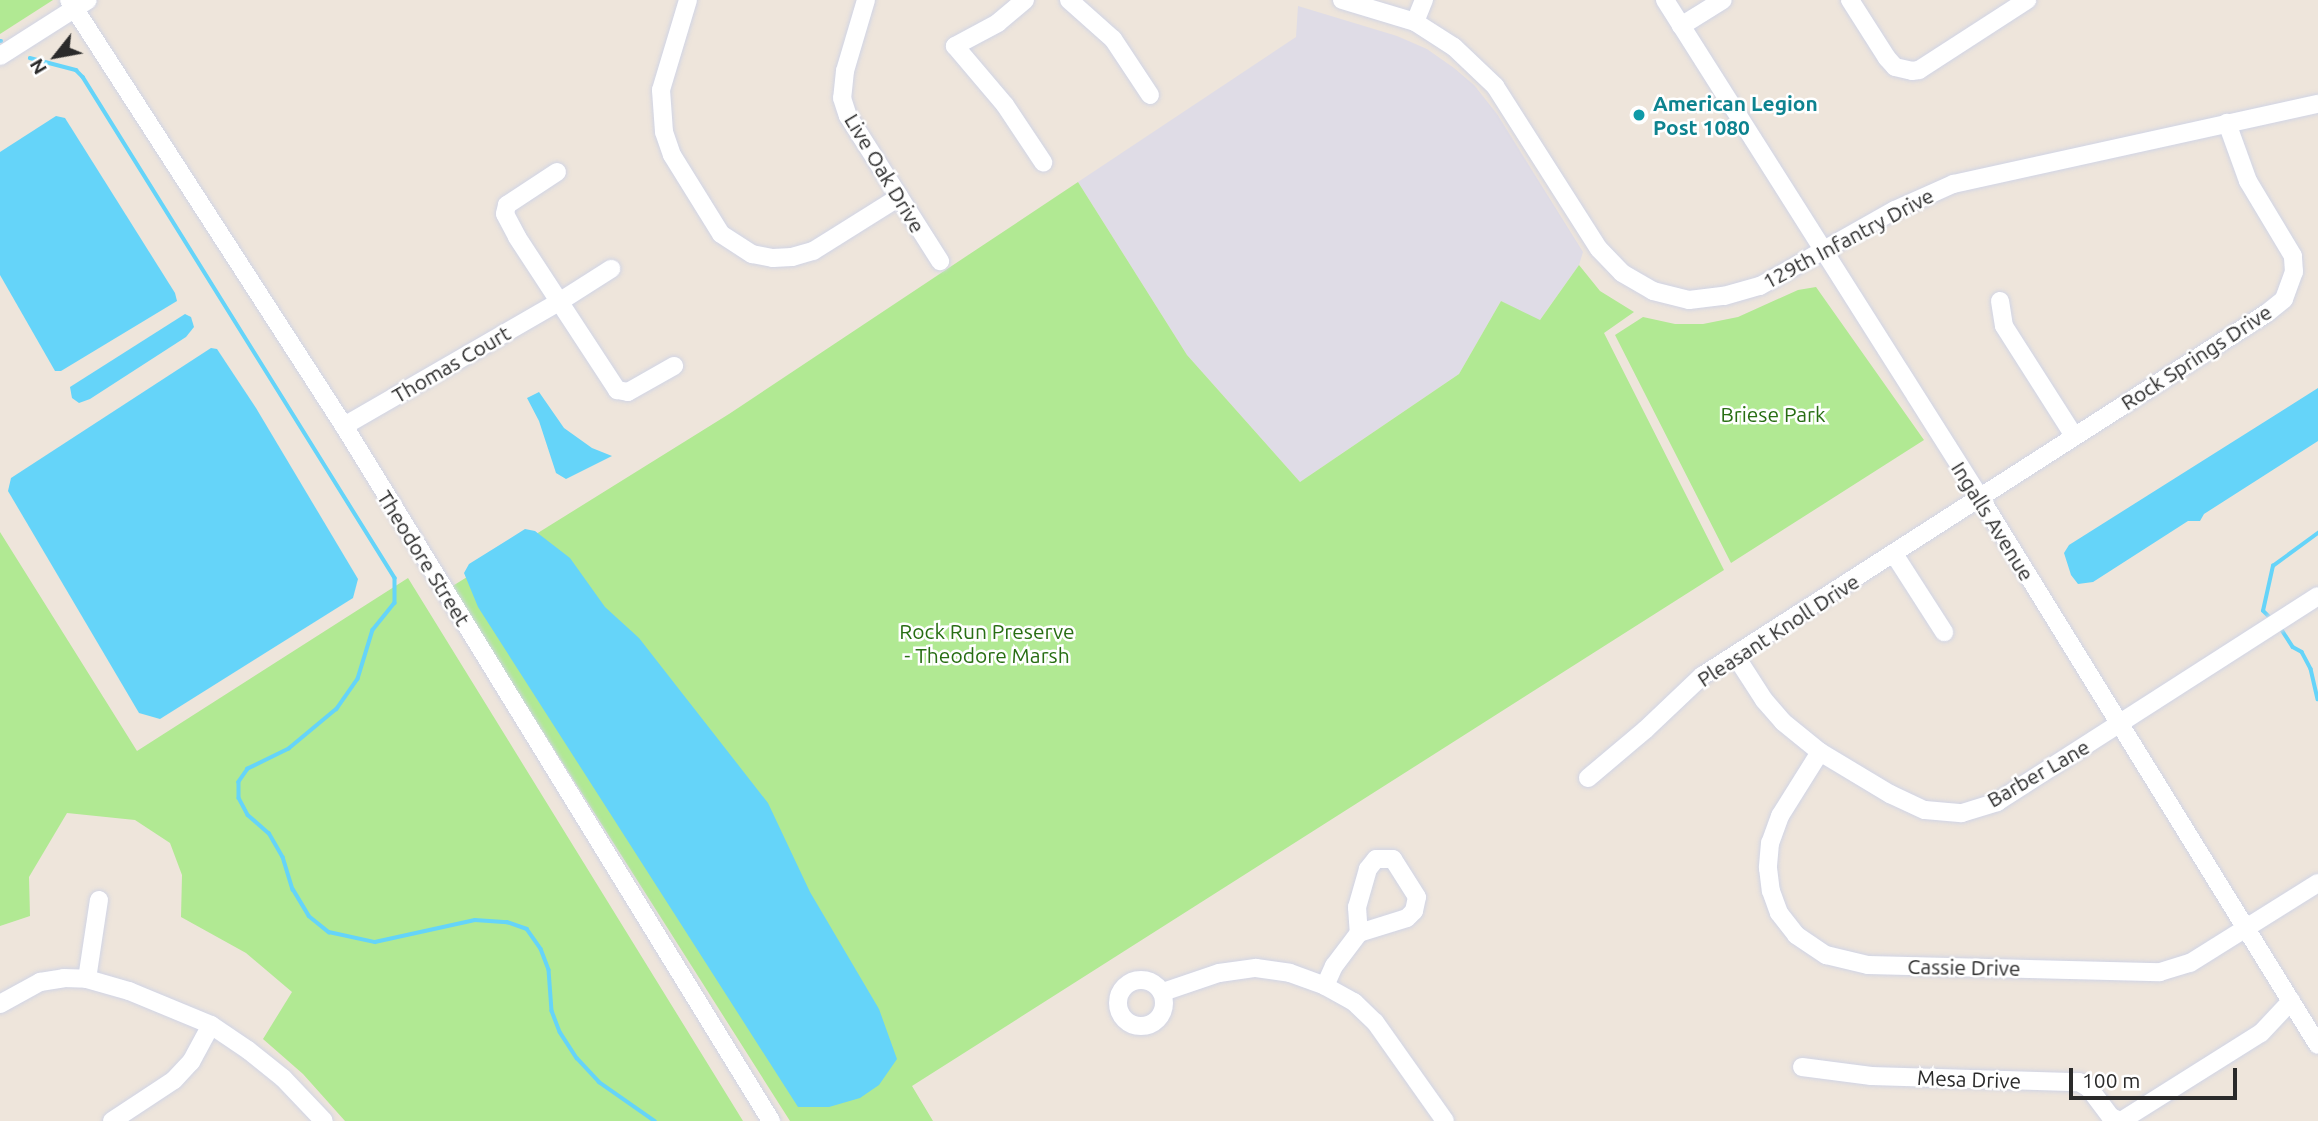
<!DOCTYPE html>
<style>
body{margin:0}
#map{position:relative;width:2318px;height:1121px;overflow:hidden;background:#eee5db;font-family:Ubuntu,sans-serif}
div>[style]{position:absolute}
.industrial>*{inset:0;background:#dfdce6}
.green>*{inset:0;background:#b1e993}
.water>*{inset:0;background:#65d4f9}
.stream>*{height:3.5px;margin:-1.75px;padding:0 1.75px;transform-origin:1.75px;border-radius:1.75px;background:#65d4f9}
.roads{filter:drop-shadow(0 0 2px #d0d4e5) drop-shadow(0 0 2px #d0d4e5)}
.minor>*{height:18px;margin:-9px;padding:0 9px;transform-origin:9px;border-radius:9px;background:#fff}
.minor>.ring{margin:-9px;padding:0;box-sizing:content-box;background:none;border:18px solid #fff;border-radius:50%}
.dots>*{width:19px;height:19px;translate:-50% -50%;box-sizing:border-box;border:4px solid #fff;border-radius:50%}
span{translate:-50% -50%;white-space:nowrap;text-align:center;line-height:1.15;-webkit-text-stroke:5px #fff;paint-order:stroke}
.culture-label{font-size:21px;color:#0d838f;font-weight:700}
.left{translate:0 -50%;text-align:left}
.street-label{font-size:21px;color:#2a2a2a}
.park-label{font-size:21px;color:#286e13}
.north{position:absolute;left:21px;top:21px;width:70px;height:70px;-webkit-text-stroke:5px #fff;paint-order:stroke;rotate:239deg;font-size:19px;font-weight:700;line-height:28px;text-align:center;color:#2a2a2a}
.north::after{content:'';display:block;margin:auto;width:24px;height:32px;background:#2a2a2a;clip-path:polygon(50% 0,100% 100%,50% 72%,0 100%)}
.scale{position:absolute;left:2069px;top:1068px;width:168px;height:32px;box-sizing:border-box;border:4px solid #2a2a2a;border-top:0;padding-left:9px;font-size:21px;line-height:24px;white-space:nowrap;color:#2a2a2a;-webkit-text-stroke:5px #fff;paint-order:stroke}
</style>
<div id="map">
<div class="industrial">
<div style="clip-path:polygon(1298px 6px,1397px 36px,1427px 49px,1454px 68px,1474px 85px,1497px 114px,1583px 252px,1579px 265px,1539px 321px,1501px 301px,1459px 374px,1300px 482px,1187px 355px,1078px 182px,1296px 37px)"></div>
</div>
<div class="green">
<div style="clip-path:polygon(0 0,53px 0,0 34px)"></div>
<div style="clip-path:polygon(1078px 182px,1187px 355px,1300px 482px,1459px 374px,1501px 301px,1540px 320px,1579px 265px,1600px 291px,1634px 312px,1604px 333px,1724px 570px,912px 1086px,933px 1121px,790px 1121px,451px 587px,729px 414px)"></div>
<div style="clip-path:polygon(1816px 287px,1924px 440px,1731px 563px,1615px 335px,1643px 317px,1675px 324px,1703px 324px,1738px 317px,1798px 290px)"></div>
<div style="clip-path:polygon(0 532px,137px 751px,408px 578px,743px 1121px,345px 1121px,303px 1074px,263px 1039px,292px 992px,246px 953px,181px 917px,182px 875px,170px 843px,135px 820px,67px 813px,29px 877px,30px 916px,0 926px)"></div>
</div>
<div class="water">
<div style="clip-path:polygon(56px 116px,65px 118px,175px 293px,177px 301px,61px 371px,55px 371px,0 275px,0 152px)"></div>
<div style="clip-path:polygon(185px 314px,191px 317px,194px 327px,186px 337px,90px 399px,79px 403px,72px 398px,70px 387px)"></div>
<div style="clip-path:polygon(211px 348px,217px 349px,256px 408px,358px 579px,353px 598px,160px 719px,139px 713px,8px 491px,11px 478px)"></div>
<div style="clip-path:polygon(2318px 388px,2318px 441px,2204px 514px,2200px 521px,2188px 521px,2093px 582px,2078px 584px,2071px 575px,2064px 553px,2069px 545px)"></div>
<div style="clip-path:polygon(539px 392px,564px 428px,592px 448px,612px 456px,566px 479px,556px 473px,539px 421px,527px 398px)"></div>
<div style="clip-path:polygon(525px 529px,535px 531px,570px 558px,605px 607px,639px 638px,768px 803px,810px 892px,879px 1009px,897px 1059px,879px 1085px,860px 1098px,829px 1107px,798px 1107px,478px 607px,464px 573px,469px 564px)"></div>
</div>
<div class="stream">
<div style="left:0;top:41px;width:1px"></div>
<div style="left:30px;top:58px;width:48px;rotate:14.6deg"></div>
<div style="left:76px;top:70px;width:10px;rotate:45deg"></div>
<div style="left:83px;top:77px;width:590px;rotate:58.09deg"></div>
<div style="left:395px;top:578px;width:25px;rotate:90deg"></div>
<div style="left:395px;top:603px;width:35px;rotate:129deg"></div>
<div style="left:373px;top:630px;width:51px;rotate:107deg"></div>
<div style="left:358px;top:679px;width:37px;rotate:125deg"></div>
<div style="left:337px;top:709px;width:62px;rotate:140.2deg"></div>
<div style="left:289px;top:749px;width:46px;rotate:154deg"></div>
<div style="left:248px;top:769px;width:16px;rotate:125deg"></div>
<div style="left:239px;top:782px;width:16px;rotate:90deg"></div>
<div style="left:239px;top:798px;width:19px;rotate:62deg"></div>
<div style="left:248px;top:815px;width:28px;rotate:41deg"></div>
<div style="left:269px;top:833px;width:28px;rotate:60deg"></div>
<div style="left:283px;top:857px;width:34px;rotate:73deg"></div>
<div style="left:293px;top:889px;width:31px;rotate:59deg"></div>
<div style="left:309px;top:916px;width:26px;rotate:39deg"></div>
<div style="left:329px;top:932px;width:47px;rotate:12.3deg"></div>
<div style="left:375px;top:942px;width:102px;rotate:-12.4deg"></div>
<div style="left:475px;top:920px;width:32px;rotate:4deg"></div>
<div style="left:507px;top:922px;width:21px;rotate:19deg"></div>
<div style="left:527px;top:929px;width:24px;rotate:55deg"></div>
<div style="left:541px;top:949px;width:22px;rotate:69deg"></div>
<div style="left:549px;top:970px;width:41px;rotate:85.8deg"></div>
<div style="left:552px;top:1011px;width:22px;rotate:69deg"></div>
<div style="left:560px;top:1032px;width:31px;rotate:57deg"></div>
<div style="left:577px;top:1058px;width:33px;rotate:47deg"></div>
<div style="left:599px;top:1082px;width:68px;rotate:34.9deg"></div>
<div style="left:2269px;top:617px;width:8px;rotate:-135deg"></div>
<div style="left:2263px;top:611px;width:46px;rotate:-77.5deg"></div>
<div style="left:2273px;top:566px;width:56px;rotate:-36.3deg"></div>
<div style="left:2282px;top:630px;width:20px;rotate:57deg"></div>
<div style="left:2293px;top:647px;width:10px;rotate:29deg"></div>
<div style="left:2302px;top:652px;width:19px;rotate:62deg"></div>
<div style="left:2311px;top:669px;width:31px;rotate:77deg"></div>
</div>
<div class="roads">
<div class="minor">
<div style="left:69px;top:0;width:507px;rotate:57.16deg"></div>
<div style="left:344px;top:426px;width:816px;rotate:58.43deg"></div>
<div style="left:688px;top:0;width:94px;rotate:106.7deg"></div>
<div style="left:661px;top:90px;width:42px;rotate:85.9deg"></div>
<div style="left:664px;top:132px;width:24px;rotate:71deg"></div>
<div style="left:672px;top:155px;width:93px;rotate:58.2deg"></div>
<div style="left:721px;top:234px;width:37px;rotate:33deg"></div>
<div style="left:752px;top:254px;width:21px;rotate:11deg"></div>
<div style="left:773px;top:258px;width:19px;rotate:-3deg"></div>
<div style="left:792px;top:257px;width:22px;rotate:-16deg"></div>
<div style="left:813px;top:251px;width:102px;rotate:-32.1deg"></div>
<div style="left:866px;top:0;width:74px;rotate:106.5deg"></div>
<div style="left:845px;top:71px;width:27px;rotate:96deg"></div>
<div style="left:842px;top:98px;width:19px;rotate:72deg"></div>
<div style="left:848px;top:116px;width:172px;rotate:57.6deg"></div>
<div style="left:1025px;top:0;width:35px;rotate:140deg"></div>
<div style="left:998px;top:23px;width:49px;rotate:151.9deg"></div>
<div style="left:955px;top:46px;width:77px;rotate:49.7deg"></div>
<div style="left:1005px;top:105px;width:69px;rotate:56.3deg"></div>
<div style="left:1069px;top:0;width:59px;rotate:41.6deg"></div>
<div style="left:1113px;top:39px;width:67px;rotate:56.5deg"></div>
<div style="left:1342px;top:0;width:76px;rotate:16.8deg"></div>
<div style="left:1415px;top:22px;width:46px;rotate:32.7deg"></div>
<div style="left:1454px;top:47px;width:57px;rotate:43.6deg"></div>
<div style="left:1495px;top:86px;width:193px;rotate:57.5deg"></div>
<div style="left:1599px;top:249px;width:33px;rotate:46deg"></div>
<div style="left:1622px;top:273px;width:36px;rotate:30deg"></div>
<div style="left:1653px;top:291px;width:37px;rotate:14deg"></div>
<div style="left:1689px;top:300px;width:35px;rotate:-7deg"></div>
<div style="left:1724px;top:296px;width:37px;rotate:-16deg"></div>
<div style="left:1760px;top:286px;width:155px;rotate:-29.4deg"></div>
<div style="left:1895px;top:210px;width:64px;rotate:-24.1deg"></div>
<div style="left:1953px;top:184px;width:374px;rotate:-12.4deg"></div>
<div style="left:1665px;top:0;width:587px;rotate:57.66deg"></div>
<div style="left:1979px;top:496px;width:645px;rotate:58.31deg"></div>
<div style="left:1850px;top:0;width:69px;rotate:57.5deg"></div>
<div style="left:1887px;top:58px;width:12px;rotate:48deg"></div>
<div style="left:1895px;top:67px;width:17px;rotate:13deg"></div>
<div style="left:1912px;top:71px;width:7px;rotate:-8deg"></div>
<div style="left:1919px;top:70px;width:129px;rotate:-32.9deg"></div>
<div style="left:1415px;top:22px;width:24px;rotate:-68deg"></div>
<div style="left:1681px;top:26px;width:49px;rotate:-31.8deg"></div>
<div style="left:0;top:56px;width:104px;rotate:-32.5deg"></div>
<div style="left:557px;top:172px;width:60px;rotate:146.6deg"></div>
<div style="left:507px;top:205px;width:9px;rotate:103deg"></div>
<div style="left:505px;top:214px;width:26px;rotate:62deg"></div>
<div style="left:517px;top:237px;width:183px;rotate:56.8deg"></div>
<div style="left:617px;top:390px;width:11px;rotate:10deg"></div>
<div style="left:628px;top:392px;width:53px;rotate:-29.5deg"></div>
<div style="left:2000px;top:301px;width:25px;rotate:81deg"></div>
<div style="left:2004px;top:326px;width:130px;rotate:57.5deg"></div>
<div style="left:344px;top:426px;width:248px;rotate:-30deg"></div>
<div style="left:559px;top:302px;width:62px;rotate:-32.4deg"></div>
<div style="left:1894px;top:554px;width:93px;rotate:57.3deg"></div>
<div style="left:1735px;top:655px;width:54px;rotate:57.2deg"></div>
<div style="left:1764px;top:700px;width:29px;rotate:49deg"></div>
<div style="left:1783px;top:722px;width:48px;rotate:39deg"></div>
<div style="left:1820px;top:752px;width:82px;rotate:31deg"></div>
<div style="left:1890px;top:794px;width:38px;rotate:25deg"></div>
<div style="left:1925px;top:810px;width:37px;rotate:5deg"></div>
<div style="left:1962px;top:813px;width:37px;rotate:-17deg"></div>
<div style="left:1997px;top:802px;width:381px;rotate:-32.7deg"></div>
<div style="left:1820px;top:752px;width:75px;rotate:122deg"></div>
<div style="left:1780px;top:816px;width:29px;rotate:110deg"></div>
<div style="left:1770px;top:843px;width:25px;rotate:95deg"></div>
<div style="left:1768px;top:868px;width:23px;rotate:83deg"></div>
<div style="left:1771px;top:891px;width:23px;rotate:70deg"></div>
<div style="left:1779px;top:913px;width:28px;rotate:52deg"></div>
<div style="left:1796px;top:935px;width:36px;rotate:34deg"></div>
<div style="left:1826px;top:955px;width:43px;rotate:13.4deg"></div>
<div style="left:1868px;top:965px;width:292px;rotate:1.4deg"></div>
<div style="left:2160px;top:972px;width:31px;rotate:-17deg"></div>
<div style="left:2190px;top:963px;width:151px;rotate:-32deg"></div>
<div style="left:1588px;top:778px;width:75px;rotate:-40.1deg"></div>
<div style="left:1645px;top:730px;width:79px;rotate:-43.5deg"></div>
<div style="left:1702px;top:676px;width:672px;rotate:-32.72deg"></div>
<div style="left:2267px;top:313px;width:22px;rotate:-39deg"></div>
<div style="left:2284px;top:299px;width:29px;rotate:-70deg"></div>
<div style="left:2294px;top:272px;width:16px;rotate:-94deg"></div>
<div style="left:2293px;top:256px;width:87px;rotate:-121deg"></div>
<div style="left:2248px;top:181px;width:62px;rotate:-109.9deg"></div>
<div style="left:87px;top:979px;width:80px;rotate:-81.4deg"></div>
<div class="ring" style="left:1118px;top:980px;width:28px;height:28px"></div>
<div style="left:1325px;top:986px;width:22px;rotate:-66deg"></div>
<div style="left:1334px;top:966px;width:41px;rotate:-52.9deg"></div>
<div style="left:1359px;top:933px;width:50px;rotate:-17.4deg"></div>
<div style="left:1407px;top:918px;width:10px;rotate:-45deg"></div>
<div style="left:1414px;top:911px;width:14px;rotate:-78deg"></div>
<div style="left:1417px;top:897px;width:45px;rotate:-122.3deg"></div>
<div style="left:1393px;top:859px;width:17px;rotate:180deg"></div>
<div style="left:1376px;top:859px;width:13px;rotate:129deg"></div>
<div style="left:1368px;top:869px;width:40px;rotate:106deg"></div>
<div style="left:1357px;top:907px;width:26px;rotate:86deg"></div>
<div style="left:1163px;top:992px;width:59px;rotate:-18.7deg"></div>
<div style="left:1219px;top:973px;width:37px;rotate:-8deg"></div>
<div style="left:1256px;top:968px;width:34px;rotate:8deg"></div>
<div style="left:1290px;top:973px;width:37px;rotate:20deg"></div>
<div style="left:1325px;top:986px;width:33px;rotate:29deg"></div>
<div style="left:1354px;top:1002px;width:29px;rotate:44deg"></div>
<div style="left:1375px;top:1022px;width:121px;rotate:54.7deg"></div>
<div style="left:0;top:1004px;width:46px;rotate:-28.8deg"></div>
<div style="left:40px;top:982px;width:24px;rotate:-9deg"></div>
<div style="left:64px;top:978px;width:23px;rotate:2deg"></div>
<div style="left:87px;top:979px;width:44px;rotate:15.9deg"></div>
<div style="left:129px;top:991px;width:89px;rotate:22.5deg"></div>
<div style="left:211px;top:1025px;width:45px;rotate:34deg"></div>
<div style="left:248px;top:1050px;width:45px;rotate:38.7deg"></div>
<div style="left:283px;top:1078px;width:59px;rotate:46.4deg"></div>
<div style="left:1802px;top:1067px;width:70px;rotate:7.4deg"></div>
<div style="left:1871px;top:1076px;width:208px;rotate:1.7deg"></div>
<div style="left:2079px;top:1082px;width:12px;rotate:31deg"></div>
<div style="left:2089px;top:1088px;width:36px;rotate:53deg"></div>
<div style="left:2111px;top:1117px;width:10px;rotate:24deg"></div>
<div style="left:112px;top:1121px;width:74px;rotate:-33.5deg"></div>
<div style="left:174px;top:1080px;width:25px;rotate:-47deg"></div>
<div style="left:191px;top:1062px;width:42px;rotate:-61.6deg"></div>
<div style="left:2121px;top:1121px;width:165px;rotate:-32.2deg"></div>
<div style="left:2261px;top:1033px;width:44px;rotate:-46.8deg"></div>
</div>
</div>
<div class="dots">
<div style="left:1639px;top:115px;background:#0f9aa8"></div>
</div>
<div class="culture-label">
<span class="left" style="left:1653px;top:115px">American Legion<br>Post 1080</span>
</div>
<div class="street-label">
<span style="left:885px;top:173px;rotate:59deg">Live Oak Drive</span>
<span style="left:1848px;top:238px;rotate:-28deg">129th Infantry Drive</span>
<span style="left:2196px;top:357px;rotate:-33deg">Rock Springs Drive</span>
<span style="left:451px;top:364px;rotate:-30deg">Thomas Court</span>
<span style="left:1993px;top:521px;rotate:58deg">Ingalls Avenue</span>
<span style="left:424px;top:558px;rotate:58deg">Theodore Street</span>
<span style="left:1778px;top:630px;rotate:-33deg">Pleasant Knoll Drive</span>
<span style="left:2038px;top:773px;rotate:-30deg">Barber Lane</span>
<span style="left:1964px;top:967px;rotate:1deg">Cassie Drive</span>
<span style="left:1969px;top:1079px;rotate:2deg">Mesa Drive</span>
</div>
<div class="park-label">
<span style="left:1773px;top:414px">Briese Park</span>
<span style="left:987px;top:643px">Rock Run Preserve<br>- Theodore Marsh</span>
</div>
<div class="north">N</div>
<div class="scale">100 m</div>
</div>
